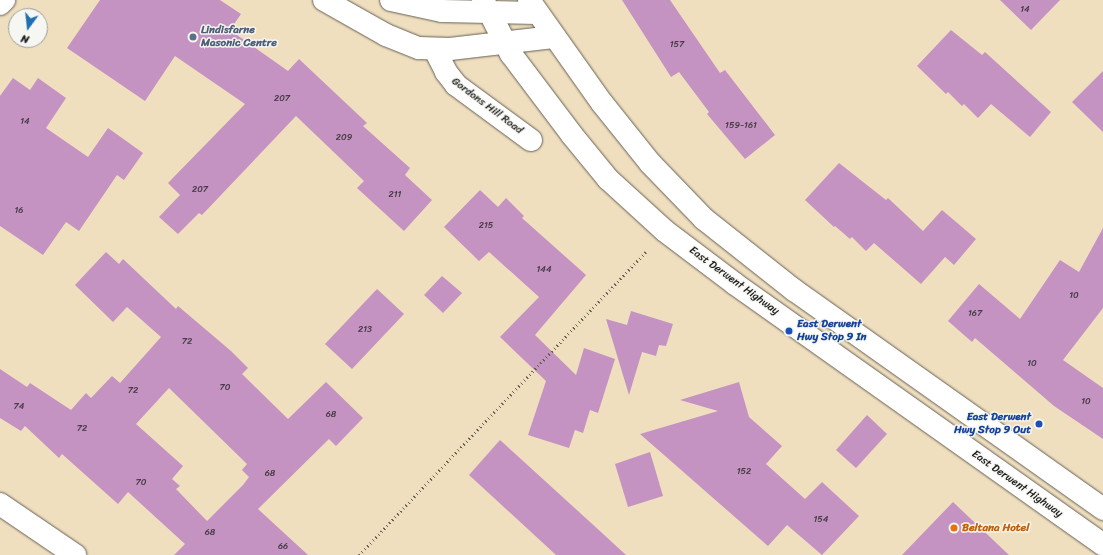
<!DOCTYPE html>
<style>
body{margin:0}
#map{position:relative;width:1103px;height:555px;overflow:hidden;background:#efdfbf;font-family:Sriracha,sans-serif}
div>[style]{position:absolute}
.building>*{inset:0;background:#c493c2}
.path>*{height:2.5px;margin-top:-1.25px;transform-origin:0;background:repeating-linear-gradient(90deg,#666055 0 1px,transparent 0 4px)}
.roads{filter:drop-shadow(0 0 1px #666055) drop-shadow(0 0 1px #666055)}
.minor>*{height:22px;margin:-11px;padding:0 11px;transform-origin:11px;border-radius:11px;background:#fff}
.major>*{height:22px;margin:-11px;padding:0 11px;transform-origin:11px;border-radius:11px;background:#fff}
.dots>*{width:11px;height:11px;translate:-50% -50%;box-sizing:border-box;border:2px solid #f6f6f2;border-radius:50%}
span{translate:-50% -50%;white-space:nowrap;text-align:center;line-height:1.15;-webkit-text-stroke:3px #f6f6f2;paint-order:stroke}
.number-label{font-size:9px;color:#463a46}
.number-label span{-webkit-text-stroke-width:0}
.service-label{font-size:11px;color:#4e5e75;font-weight:700}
.left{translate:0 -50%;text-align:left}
.street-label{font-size:11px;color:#1c1c1c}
.transit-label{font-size:11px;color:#164399;font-weight:700}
.right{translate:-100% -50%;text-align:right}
.food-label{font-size:11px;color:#c56008;font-weight:700}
.north{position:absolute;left:8px;top:8px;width:40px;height:40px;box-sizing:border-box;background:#f6f6f2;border:1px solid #9f9f9c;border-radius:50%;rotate:195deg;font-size:11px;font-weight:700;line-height:16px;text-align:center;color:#1c1c1c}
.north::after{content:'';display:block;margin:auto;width:14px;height:18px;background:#1f6fb2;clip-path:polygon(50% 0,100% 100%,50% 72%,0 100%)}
</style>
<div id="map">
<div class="building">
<div style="clip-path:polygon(100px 0,220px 0,241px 14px,230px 30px,288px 71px,299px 59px,367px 123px,363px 126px,410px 168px,405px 175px,432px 200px,404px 231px,357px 188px,364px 181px,296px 116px,202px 215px,199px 213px,178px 234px,159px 217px,180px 195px,168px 183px,245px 104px,175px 56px,145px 101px,67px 48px)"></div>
<div style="clip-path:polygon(622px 0,670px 0,720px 73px,725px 70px,775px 135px,745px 159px,707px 114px,709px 112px,679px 72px,671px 77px)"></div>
<div style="clip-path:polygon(1000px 0,1060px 0,1031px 30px)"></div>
<div style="clip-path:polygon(951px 30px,982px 55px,985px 52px,1051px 112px,1030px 137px,991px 104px,978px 118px,964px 104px,962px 106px,948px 92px,946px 94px,917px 66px)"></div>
<div style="clip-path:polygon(1103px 71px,1103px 132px,1072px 102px)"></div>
<div style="clip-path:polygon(13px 78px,30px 90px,38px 78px,66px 98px,46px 128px,88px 157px,108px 128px,143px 153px,124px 180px,117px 175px,79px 231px,66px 222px,43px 255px,0 226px,0 96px)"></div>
<div style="clip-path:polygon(839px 163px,886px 200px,888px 198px,923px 231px,942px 210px,976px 239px,954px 265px,945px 257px,921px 284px,874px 243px,866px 251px,852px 237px,850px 239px,835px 226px,834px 227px,805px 200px)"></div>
<div style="clip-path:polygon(480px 190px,498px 207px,506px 198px,524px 216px,522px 218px,586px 275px,535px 335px,576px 375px,584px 348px,615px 359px,598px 413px,590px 410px,583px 433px,575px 430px,569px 448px,528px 435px,546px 381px,500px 337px,539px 297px,489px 252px,479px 261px,444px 227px)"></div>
<div style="clip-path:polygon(1103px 228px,1103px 308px,1063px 360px,1103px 388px,1103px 439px,1054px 406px,975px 338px,972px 342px,948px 321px,979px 284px,1020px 319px,1060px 260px,1079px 272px)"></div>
<div style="clip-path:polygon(evenodd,106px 252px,119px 264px,123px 259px,176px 309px,178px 306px,231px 351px,248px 368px,242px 374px,288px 419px,326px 382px,363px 418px,336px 446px,329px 439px,258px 509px,308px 555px,174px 555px,185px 544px,128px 492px,118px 504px,62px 454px,59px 458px,25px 426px,21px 431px,0 418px,0 369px,27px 387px,30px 383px,71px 410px,86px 393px,91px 398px,112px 376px,120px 383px,161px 337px,127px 307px,113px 322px,75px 285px,106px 252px,169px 388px,247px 464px,242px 470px,249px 477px,243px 485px,207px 521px,176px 489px,180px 486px,172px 479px,183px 466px,136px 424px,169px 388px)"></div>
<div style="clip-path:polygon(442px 276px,462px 293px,443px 313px,424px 295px)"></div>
<div style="clip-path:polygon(377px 289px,404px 314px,352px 369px,325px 344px)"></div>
<div style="clip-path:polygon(631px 311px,673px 324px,666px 346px,659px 345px,656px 356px,642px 352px,629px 395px,606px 319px,627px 325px)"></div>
<div style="clip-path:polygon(739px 382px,749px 417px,782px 446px,766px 464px,805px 499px,822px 482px,859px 516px,822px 555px,787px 525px,768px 546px,640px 434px,718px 411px,680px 400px)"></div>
<div style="clip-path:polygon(867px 415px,887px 434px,856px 468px,836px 450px)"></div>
<div style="clip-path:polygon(500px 440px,601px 532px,626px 555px,556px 555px,469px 475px)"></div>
<div style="clip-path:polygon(650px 452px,663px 496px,628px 507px,615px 464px)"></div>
<div style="clip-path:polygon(953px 502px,1009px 555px,902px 555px)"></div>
</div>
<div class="path">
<div style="left:359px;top:555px;width:419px;rotate:-46.6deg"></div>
</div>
<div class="roads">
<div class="minor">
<div style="left:0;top:4px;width:6px;rotate:-45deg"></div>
<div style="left:435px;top:50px;width:25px;rotate:63deg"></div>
<div style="left:446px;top:72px;width:16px;rotate:52deg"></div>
<div style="left:456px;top:85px;width:93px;rotate:36.3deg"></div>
<div style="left:0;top:504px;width:91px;rotate:34.2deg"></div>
</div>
<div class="major">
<div style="left:324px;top:0;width:71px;rotate:29.4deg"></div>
<div style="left:386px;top:35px;width:35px;rotate:22deg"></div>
<div style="left:419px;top:48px;width:31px;rotate:2deg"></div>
<div style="left:450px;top:49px;width:104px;rotate:-6.6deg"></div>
<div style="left:391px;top:0;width:52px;rotate:12.2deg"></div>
<div style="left:442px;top:11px;width:95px;rotate:1.2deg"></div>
<div style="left:483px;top:0;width:61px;rotate:62.6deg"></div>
<div style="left:511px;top:54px;width:101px;rotate:53deg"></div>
<div style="left:572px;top:135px;width:57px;rotate:50.7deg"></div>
<div style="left:608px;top:179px;width:77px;rotate:42.4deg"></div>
<div style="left:665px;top:231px;width:88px;rotate:37.1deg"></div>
<div style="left:735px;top:284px;width:451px;rotate:35.3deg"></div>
<div style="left:529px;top:0;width:126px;rotate:54.7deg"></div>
<div style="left:602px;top:103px;width:77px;rotate:51.3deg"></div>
<div style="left:650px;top:163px;width:78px;rotate:46deg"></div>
<div style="left:704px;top:219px;width:115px;rotate:38.3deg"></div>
<div style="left:794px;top:290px;width:379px;rotate:35.3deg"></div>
</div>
</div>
<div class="dots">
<div style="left:193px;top:37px;background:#5c6f8a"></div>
<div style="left:789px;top:331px;background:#1a4fb4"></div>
<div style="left:1039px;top:424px;background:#1a4fb4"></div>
<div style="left:954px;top:528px;background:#e8710a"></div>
</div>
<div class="number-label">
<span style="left:1025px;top:9px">14</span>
<span style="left:677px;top:44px">157</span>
<span style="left:282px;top:98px">207</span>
<span style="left:25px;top:121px">14</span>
<span style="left:741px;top:125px">159-161</span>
<span style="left:344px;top:137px">209</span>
<span style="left:200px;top:189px">207</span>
<span style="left:395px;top:194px">211</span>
<span style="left:19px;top:210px">16</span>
<span style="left:486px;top:225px">215</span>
<span style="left:544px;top:269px">144</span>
<span style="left:1074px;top:295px">10</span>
<span style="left:975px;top:313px">167</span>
<span style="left:365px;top:329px">213</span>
<span style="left:187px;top:341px">72</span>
<span style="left:1032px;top:363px">10</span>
<span style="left:225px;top:387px">70</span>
<span style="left:133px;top:390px">72</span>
<span style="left:1086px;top:401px">10</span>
<span style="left:19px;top:406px">74</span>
<span style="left:331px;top:414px">68</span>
<span style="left:82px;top:428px">72</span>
<span style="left:744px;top:471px">152</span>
<span style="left:270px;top:473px">68</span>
<span style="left:141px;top:482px">70</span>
<span style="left:821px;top:519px">154</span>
<span style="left:210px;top:532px">68</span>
<span style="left:283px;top:546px">66</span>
</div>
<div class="service-label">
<span class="left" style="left:201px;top:37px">Lindisfarne<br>Masonic Centre</span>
</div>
<div class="street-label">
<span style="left:487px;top:106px;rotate:37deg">Gordons Hill Road</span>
<span style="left:734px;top:281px;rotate:36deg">East Derwent Highway</span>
<span style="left:1017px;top:484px;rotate:35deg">East Derwent Highway</span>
</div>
<div class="transit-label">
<span class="left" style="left:797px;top:331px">East Derwent<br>Hwy Stop 9 In</span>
<span class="right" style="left:1031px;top:424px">East Derwent<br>Hwy Stop 9 Out</span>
</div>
<div class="food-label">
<span class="left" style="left:962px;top:528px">Beltana Hotel</span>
</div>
<div class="north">N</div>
</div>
